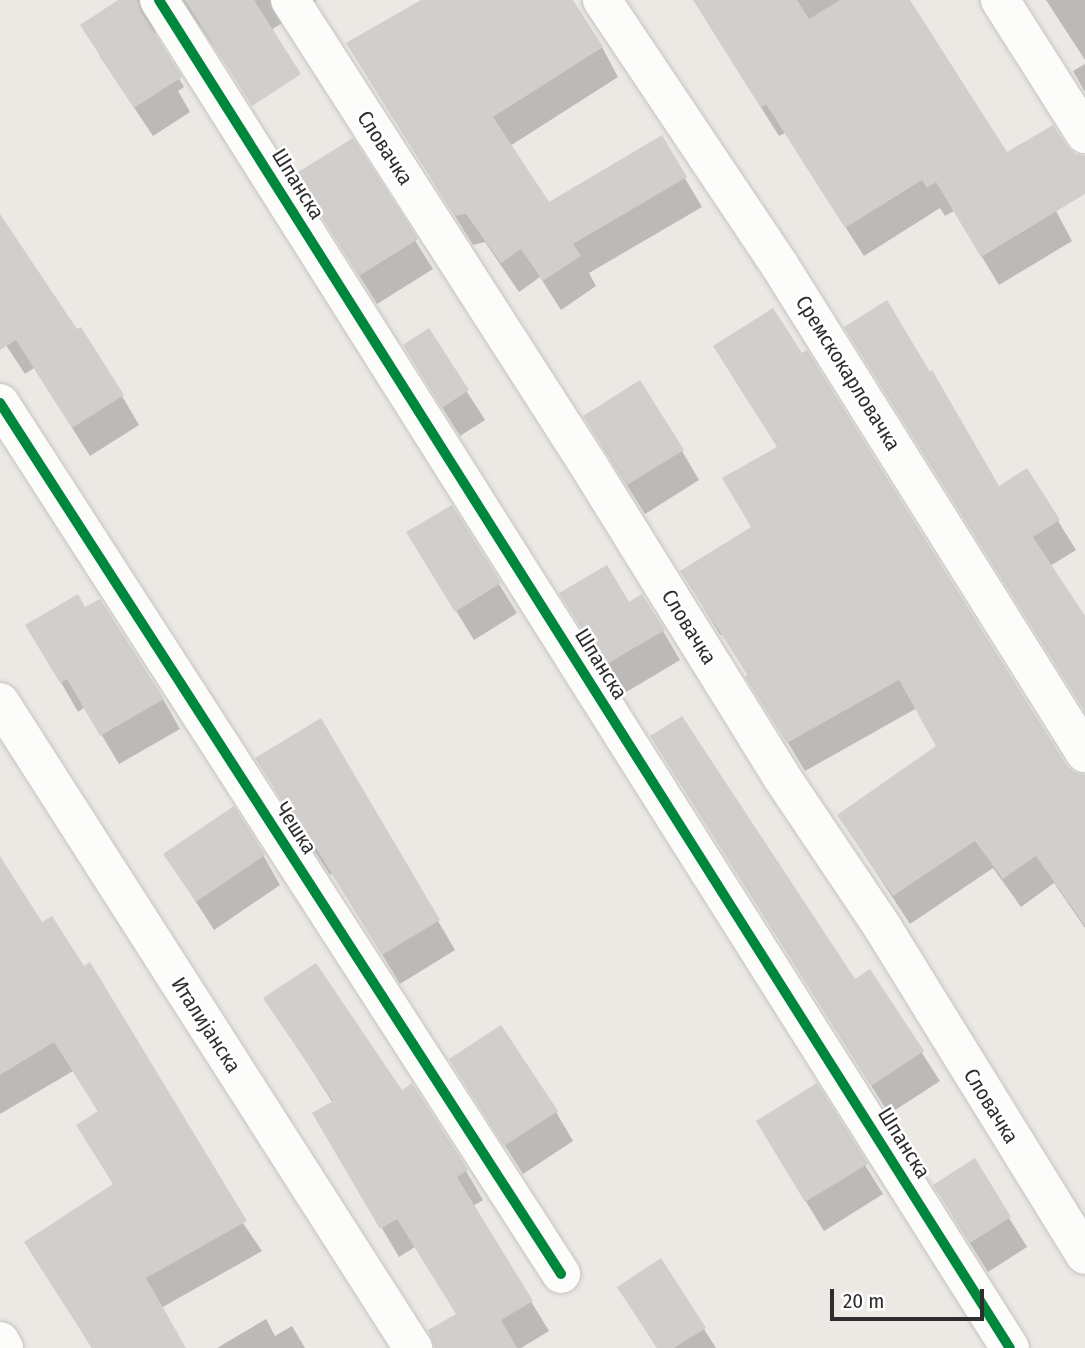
<!DOCTYPE html>
<meta charset="utf-8">
<style>
body{margin:0}
#map{position:relative;width:1085px;height:1348px;overflow:hidden;background:#ece8e4;font-family:"Fira Sans Condensed",sans-serif}
div>[style]{position:absolute}
.shadow>*{inset:0;background:#0003}
.building>*{inset:0;background:#d1cecb}
.roads{filter:drop-shadow(0 0 2px #c5c4c5) drop-shadow(0 0 2px #c5c4c5)}
.minor>*{height:38px;margin:-19px;padding:0 19px;transform-origin:19px;border-radius:19px;background:#fcfcfb}
.cycleway>*{height:10px;margin:-5px;padding:0 5px;transform-origin:5px;border-radius:5px;background:#00873e}
span{translate:-50% -50%;white-space:nowrap;text-align:center;line-height:1.15;-webkit-text-stroke:5px #fff;paint-order:stroke}
.street-label{font-size:21px;color:#2e2e2e}
.scale{position:absolute;left:830px;top:1289px;width:154px;height:32px;box-sizing:border-box;border:4px solid #2e2e2e;border-top:0;padding-left:9px;font-size:21px;line-height:24px;white-space:nowrap;color:#2e2e2e;-webkit-text-stroke:5px #fff;paint-order:stroke}
</style>
<div id="map">
<div class="shadow">
<div style="clip-path:polygon(121px 0,317px 0,224px 61px,188px 10px,175px 7px,156px 19px,155px 38px,184px 87px,178px 91px,190px 112px,153px 136px,99px 55px)"></div>
<div style="clip-path:polygon(425px 0,571px 0,602px 47px,618px 77px,510px 146px,549px 204px,661px 138px,702px 207px,589px 273px,596px 286px,561px 310px,540px 277px,519px 292px,485px 242px,473px 245px,365px 73px)"></div>
<div style="clip-path:polygon(699px 0,909px 0,1007px 155px,1056px 211px,1072px 241px,999px 285px,954px 211px,945px 216px,940px 208px,864px 256px,785px 133px,779px 136px,713px 31px)"></div>
<div style="clip-path:polygon(1046px 0,1085px 0,1085px 60px)"></div>
<div style="clip-path:polygon(1085px 64px,1085px 92px,1073px 71px)"></div>
<div style="clip-path:polygon(352px 140px,433px 269px,377px 304px,314px 204px)"></div>
<div style="clip-path:polygon(0 249px,122px 396px,139px 425px,90px 456px,34px 368px,25px 374px,0 336px)"></div>
<div style="clip-path:polygon(428px 331px,485px 420px,460px 436px,422px 375px)"></div>
<div style="clip-path:polygon(806px 352px,1085px 795px,1085px 928px,1054px 883px,1021px 907px,993px 868px,910px 924px,839px 816px,939px 746px,917px 708px,805px 771px,723px 634px,720px 635px,682px 571px,753px 527px,778px 448px,801px 355px)"></div>
<div style="clip-path:polygon(602px 446px,682px 451px,699px 480px,645px 514px)"></div>
<div style="clip-path:polygon(1027px 471px,1076px 550px,1050px 566px,1085px 619px,1085px 711px,999px 488px)"></div>
<div style="clip-path:polygon(451px 507px,517px 613px,474px 640px,426px 562px)"></div>
<div style="clip-path:polygon(629px 605px,663px 631px,680px 660px,623px 694px,578px 623px)"></div>
<div style="clip-path:polygon(85px 609px,163px 699px,180px 729px,119px 764px,85px 707px,78px 712px,28px 625px)"></div>
<div style="clip-path:polygon(321px 721px,455px 950px,400px 984px,333px 873px,330px 875px,274px 788px)"></div>
<div style="clip-path:polygon(652px 737px,854px 982px,870px 972px,940px 1081px,889px 1114px)"></div>
<div style="clip-path:polygon(165px 854px,263px 855px,280px 885px,214px 930px)"></div>
<div style="clip-path:polygon(0 865px,262px 1251px,161px 1308px,184px 1348px,92px 1348px,26px 1242px,114px 1185px,99px 1113px,73px 1071px,0 1114px)"></div>
<div style="clip-path:polygon(266px 999px,401px 1093px,466px 1171px,483px 1200px,473px 1206px,549px 1331px,521px 1348px,448px 1348px,458px 1315px,415px 1247px,399px 1257px,314px 1114px,333px 1103px)"></div>
<div style="clip-path:polygon(451px 1060px,556px 1112px,573px 1141px,523px 1174px)"></div>
<div style="clip-path:polygon(816px 1086px,883px 1194px,824px 1231px,775px 1151px)"></div>
<div style="clip-path:polygon(974px 1161px,1027px 1247px,988px 1272px,952px 1215px)"></div>
<div style="clip-path:polygon(620px 1288px,704px 1329px,716px 1348px,657px 1348px)"></div>
<div style="clip-path:polygon(266px 1319px,275px 1336px,292px 1326px,305px 1348px,217px 1348px)"></div>
</div>
<div class="building">
<div style="clip-path:polygon(118px 0,137px 0,141px 12px,182px 77px,134px 108px,80px 25px)"></div>
<div style="clip-path:polygon(185px 0,254px 0,301px 74px,252px 106px)"></div>
<div style="clip-path:polygon(421px 0,573px 0,603px 47px,493px 117px,549px 202px,662px 135px,687px 177px,573px 244px,581px 256px,543px 281px,521px 249px,501px 263px,466px 214px,455px 216px,346px 43px)"></div>
<div style="clip-path:polygon(693px 0,797px 0,809px 19px,840px 0,910px 0,1007px 152px,1053px 125px,1067px 146px,1075px 154px,1085px 156px,1085px 194px,981px 257px,936px 182px,927px 188px,922px 180px,845px 228px,766px 104px,761px 108px)"></div>
<div style="clip-path:polygon(353px 138px,418px 239px,359px 276px,295px 174px)"></div>
<div style="clip-path:polygon(0 214px,77px 329px,81px 327px,124px 395px,72px 428px,16px 340px,0 350px)"></div>
<div style="clip-path:polygon(887px 300px,930px 372px,932px 370px,999px 486px,1027px 468px,1060px 520px,1033px 537px,1085px 616px,1085px 712px,844px 327px)"></div>
<div style="clip-path:polygon(773px 308px,802px 353px,807px 350px,1066px 765px,1074px 772px,1085px 775px,1085px 926px,1036px 856px,1003px 879px,975px 841px,893px 896px,837px 815px,936px 746px,899px 680px,787px 743px,745px 677px,748px 675px,680px 571px,751px 527px,722px 478px,777px 447px,713px 346px)"></div>
<div style="clip-path:polygon(429px 328px,469px 390px,442px 408px,403px 345px)"></div>
<div style="clip-path:polygon(640px 380px,684px 450px,627px 485px,583px 416px)"></div>
<div style="clip-path:polygon(452px 505px,501px 583px,455px 612px,406px 532px)"></div>
<div style="clip-path:polygon(607px 565px,629px 602px,642px 594px,665px 630px,605px 665px,559px 593px)"></div>
<div style="clip-path:polygon(78px 594px,85px 607px,100px 599px,164px 699px,100px 736px,67px 679px,60px 683px,25px 625px)"></div>
<div style="clip-path:polygon(682px 716px,855px 979px,870px 969px,924px 1051px,871px 1086px,650px 736px)"></div>
<div style="clip-path:polygon(321px 718px,440px 920px,382px 955px,314px 845px,312px 846px,255px 758px)"></div>
<div style="clip-path:polygon(234px 806px,265px 855px,196px 902px,163px 854px)"></div>
<div style="clip-path:polygon(0 856px,42px 922px,52px 916px,84px 966px,90px 962px,247px 1221px,146px 1278px,186px 1348px,92px 1348px,24px 1242px,113px 1184px,76px 1125px,98px 1111px,54px 1042px,0 1075px)"></div>
<div style="clip-path:polygon(316px 963px,402px 1090px,412px 1083px,468px 1170px,457px 1177px,533px 1301px,501px 1320px,517px 1348px,435px 1348px,428px 1330px,456px 1314px,397px 1219px,380px 1229px,312px 1113px,333px 1101px,263px 998px)"></div>
<div style="clip-path:polygon(501px 1025px,558px 1111px,504px 1146px,449px 1059px)"></div>
<div style="clip-path:polygon(817px 1083px,868px 1164px,805px 1202px,756px 1121px)"></div>
<div style="clip-path:polygon(975px 1158px,1011px 1217px,970px 1243px,933px 1185px)"></div>
<div style="clip-path:polygon(661px 1258px,706px 1328px,674px 1348px,657px 1348px,617px 1287px)"></div>
</div>
<div class="roads">
<div class="minor">
<div style="left:159px;top:0;width:1594px;rotate:57.74deg"></div>
<div style="left:290px;top:0;width:554px;rotate:57.31deg"></div>
<div style="left:589px;top:466px;width:365px;rotate:58.2deg"></div>
<div style="left:781px;top:776px;width:183px;rotate:56.1deg"></div>
<div style="left:883px;top:928px;width:384px;rotate:58.3deg"></div>
<div style="left:602px;top:0;width:320px;rotate:56.2deg"></div>
<div style="left:780px;top:266px;width:575px;rotate:57.94deg"></div>
<div style="left:1000px;top:0;width:159px;rotate:57.6deg"></div>
<div style="left:0;top:403px;width:1036px;rotate:57.21deg"></div>
<div style="left:0;top:702px;width:767px;rotate:57.41deg"></div>
<div style="left:0;top:1341px;width:8px;rotate:60deg"></div>
</div>
</div>
<div class="cycleway">
<div style="left:159px;top:0;width:1594px;rotate:57.74deg"></div>
<div style="left:0;top:403px;width:1036px;rotate:57.21deg"></div>
</div>
<div class="street-label">
<span style="left:385px;top:148px;rotate:57deg">Словачка</span>
<span style="left:298px;top:184px;rotate:58deg">Шпанска</span>
<span style="left:848px;top:373px;rotate:58deg">Сремскокарловачка</span>
<span style="left:689px;top:627px;rotate:58deg">Словачка</span>
<span style="left:601px;top:664px;rotate:58deg">Шпанска</span>
<span style="left:296px;top:828px;rotate:57deg">Чешка</span>
<span style="left:206px;top:1025px;rotate:57deg">Италијанска</span>
<span style="left:991px;top:1106px;rotate:58deg">Словачка</span>
<span style="left:904px;top:1143px;rotate:58deg">Шпанска</span>
</div>
<div class="scale">20 m</div>
</div>
